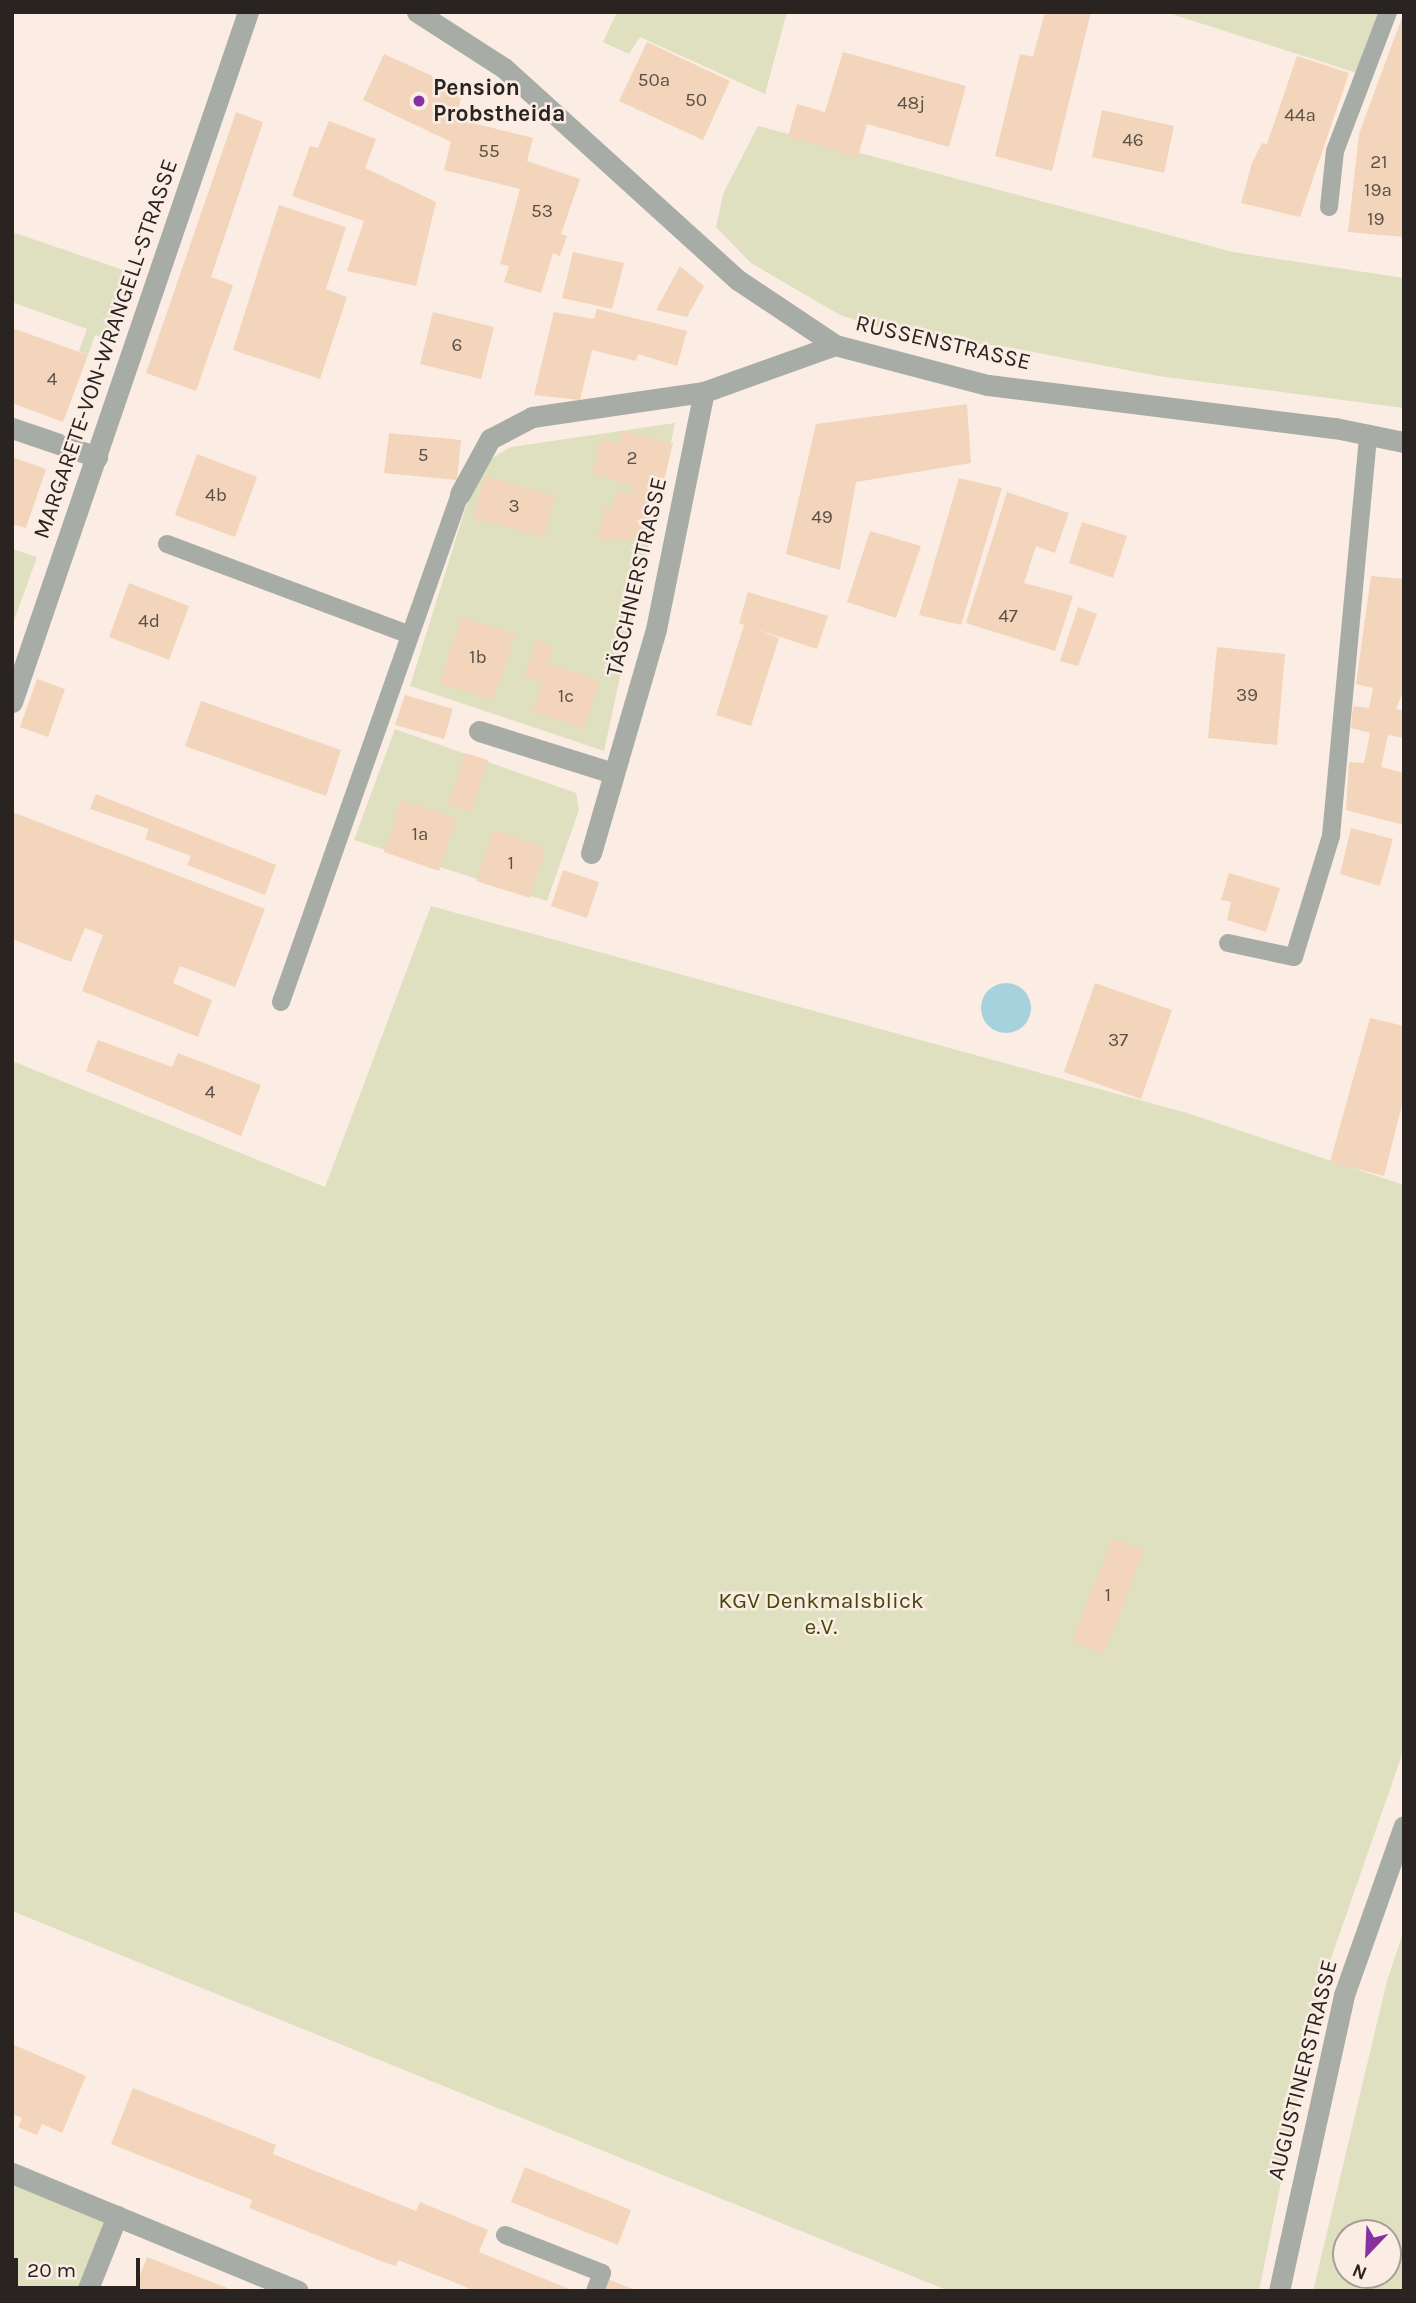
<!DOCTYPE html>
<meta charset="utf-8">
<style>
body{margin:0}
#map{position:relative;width:1416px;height:2303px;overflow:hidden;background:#fbede3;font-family:Karla,sans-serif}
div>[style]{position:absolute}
.green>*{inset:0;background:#dee0bf}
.water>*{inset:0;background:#a6d2de}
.round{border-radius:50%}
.building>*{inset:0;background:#f2d5ba}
.lane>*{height:18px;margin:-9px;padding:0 9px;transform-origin:9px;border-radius:9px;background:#a8aca7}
.street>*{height:21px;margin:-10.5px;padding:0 10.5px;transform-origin:10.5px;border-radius:10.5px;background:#a8aca7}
.dots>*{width:19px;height:19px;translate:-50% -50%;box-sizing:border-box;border:4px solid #fbede3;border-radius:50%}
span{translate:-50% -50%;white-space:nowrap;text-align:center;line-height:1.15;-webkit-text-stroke:5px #fbede3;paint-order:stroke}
.number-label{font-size:19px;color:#5b5047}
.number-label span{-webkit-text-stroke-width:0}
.poi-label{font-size:23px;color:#292421;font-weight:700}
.left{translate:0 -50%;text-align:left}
.street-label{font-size:23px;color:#292421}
.park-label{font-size:23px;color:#464709}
.frame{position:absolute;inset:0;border:14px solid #292421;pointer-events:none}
.north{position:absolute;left:1332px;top:2219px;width:70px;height:70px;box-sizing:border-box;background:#fbede3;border:2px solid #a79d95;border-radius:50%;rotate:203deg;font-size:19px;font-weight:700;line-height:28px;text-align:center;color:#292421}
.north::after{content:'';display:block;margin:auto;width:24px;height:32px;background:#8432a1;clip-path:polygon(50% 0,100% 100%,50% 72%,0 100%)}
.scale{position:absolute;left:14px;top:2258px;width:126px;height:32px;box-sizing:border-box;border:4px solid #292421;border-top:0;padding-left:9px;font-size:21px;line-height:24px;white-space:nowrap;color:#292421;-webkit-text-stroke:5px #fbede3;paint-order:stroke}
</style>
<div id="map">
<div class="green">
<div style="clip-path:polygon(617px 12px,787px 12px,765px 94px,640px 37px,629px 54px,603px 42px)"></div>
<div style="clip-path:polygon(1165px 12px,1379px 12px,1357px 73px)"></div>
<div style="clip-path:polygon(758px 126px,1233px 252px,1404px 278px,1404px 408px,1158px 376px,1001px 346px,908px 337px,840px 315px,751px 263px,716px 227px,723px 194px)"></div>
<div style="clip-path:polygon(12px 232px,135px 274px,111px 341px,95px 335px,88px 355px,79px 351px,87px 329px,12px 302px)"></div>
<div style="clip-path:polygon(675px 423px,604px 751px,410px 686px,468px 500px,489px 460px,511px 447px)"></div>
<div style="clip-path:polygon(12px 549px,37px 557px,12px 626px)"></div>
<div style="clip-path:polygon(395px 729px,576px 793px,579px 810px,547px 901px,354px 840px)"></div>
<div style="clip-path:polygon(431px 906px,1187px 1113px,1404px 1185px,1404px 1749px,1320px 1990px,1259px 2291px,949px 2291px,12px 1911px,12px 1061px,325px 1187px)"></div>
<div style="clip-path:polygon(evenodd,1404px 1930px,1404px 2291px,1313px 2291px,1387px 1981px,1404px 1930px,1346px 2233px,1388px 2233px,1388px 2275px,1346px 2275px,1346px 2233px)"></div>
<div style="clip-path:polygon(12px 2173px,117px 2216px,92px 2291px,12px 2291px)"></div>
</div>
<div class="water">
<div class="round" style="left:981px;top:983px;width:50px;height:50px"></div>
</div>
<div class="building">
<div style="clip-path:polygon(1045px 12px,1091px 12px,1052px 171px,995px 156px,1020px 54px,1033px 57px)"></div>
<div style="clip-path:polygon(1404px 12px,1404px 237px,1348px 232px,1359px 134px)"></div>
<div style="clip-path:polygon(647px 42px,730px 81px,703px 140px,619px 101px)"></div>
<div style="clip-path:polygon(843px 52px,966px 86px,949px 147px,867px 124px,858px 157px,788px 137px,797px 104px,825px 112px)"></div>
<div style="clip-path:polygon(384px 54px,463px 90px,456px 119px,533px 138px,527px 161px,580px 179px,561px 234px,567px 236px,560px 256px,553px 253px,541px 293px,504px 282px,509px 266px,500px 264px,520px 189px,444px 170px,451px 142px,363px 100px)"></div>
<div style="clip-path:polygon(1297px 56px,1349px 73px,1300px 217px,1241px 203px,1252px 163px,1262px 143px,1267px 144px)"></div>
<div style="clip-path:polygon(1102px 110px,1174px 126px,1164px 173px,1092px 157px)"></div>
<div style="clip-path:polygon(236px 112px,263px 122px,211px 277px,233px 285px,196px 391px,146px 373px)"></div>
<div style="clip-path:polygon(329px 121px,376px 139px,365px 168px,436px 202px,416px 286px,347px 271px,364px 221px,292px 196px,310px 146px,318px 148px)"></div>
<div style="clip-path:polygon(279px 205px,346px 227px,326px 289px,347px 297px,320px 379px,233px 350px)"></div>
<div style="clip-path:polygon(573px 252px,624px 263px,612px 309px,562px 298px)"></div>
<div style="clip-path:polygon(680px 266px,704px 286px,687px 317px,656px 310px)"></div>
<div style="clip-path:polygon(597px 309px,687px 331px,677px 366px,638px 354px,636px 361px,592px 350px,580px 400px,534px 395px,554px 312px,594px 319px)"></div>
<div style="clip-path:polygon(433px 312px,494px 327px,481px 379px,420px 364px)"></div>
<div style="clip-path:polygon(12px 328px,88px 355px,63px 422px,12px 403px)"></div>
<div style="clip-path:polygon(967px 404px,971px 463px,856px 482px,840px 570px,786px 554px,816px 424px)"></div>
<div style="clip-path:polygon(622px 431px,673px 443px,650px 540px,597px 539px,604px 507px,611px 509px,616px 490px,633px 493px,634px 487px,592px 474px,600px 439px,619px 443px)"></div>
<div style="clip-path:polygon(389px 433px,461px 440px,457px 480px,384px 473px)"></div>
<div style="clip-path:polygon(197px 454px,257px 477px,235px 537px,175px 515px)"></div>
<div style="clip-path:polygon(12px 457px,46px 469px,26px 528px,12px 524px)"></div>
<div style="clip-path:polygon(484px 476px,555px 496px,544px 537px,473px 518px)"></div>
<div style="clip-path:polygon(959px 478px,1002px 488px,961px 625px,919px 615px)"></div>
<div style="clip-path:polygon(1007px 492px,1069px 513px,1055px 553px,1036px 546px,1024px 583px,1073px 596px,1055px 651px,966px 623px)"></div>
<div style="clip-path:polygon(1082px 522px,1127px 536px,1113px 578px,1069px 563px)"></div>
<div style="clip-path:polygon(870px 531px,921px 546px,896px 618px,847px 602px)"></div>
<div style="clip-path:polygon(1371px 576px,1404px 579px,1404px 690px,1396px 709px,1404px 711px,1404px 738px,1388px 735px,1381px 767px,1404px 773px,1404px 825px,1346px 810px,1349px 762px,1364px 763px,1370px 733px,1351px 728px,1353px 706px,1369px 708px,1373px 688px,1356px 684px)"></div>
<div style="clip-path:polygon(129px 583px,189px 606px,169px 660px,109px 637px)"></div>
<div style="clip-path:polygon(748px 592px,828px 616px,817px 649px,756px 629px,779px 638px,751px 726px,716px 715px,744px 625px,739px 623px)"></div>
<div style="clip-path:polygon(1078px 607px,1097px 614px,1078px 666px,1060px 661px)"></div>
<div style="clip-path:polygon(462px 617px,516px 634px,493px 701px,439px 683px)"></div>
<div style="clip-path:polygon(536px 640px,554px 647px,548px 664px,600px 681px,584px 729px,532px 712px,542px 682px,524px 676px)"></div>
<div style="clip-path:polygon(1217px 647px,1285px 654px,1277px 745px,1208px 738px)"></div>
<div style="clip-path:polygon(37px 679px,65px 689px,48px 737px,20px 727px)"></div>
<div style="clip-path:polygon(405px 695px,453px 709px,444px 739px,395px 725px)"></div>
<div style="clip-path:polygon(201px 701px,341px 750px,326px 796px,185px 746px)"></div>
<div style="clip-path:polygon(465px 753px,488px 760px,471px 812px,448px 804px)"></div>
<div style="clip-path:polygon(96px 794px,276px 865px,265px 895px,187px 865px,191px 856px,145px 839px,149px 829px,90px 809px)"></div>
<div style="clip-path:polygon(401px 800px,457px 818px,439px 871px,384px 852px)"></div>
<div style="clip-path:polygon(12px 812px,265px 909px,235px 987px,180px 966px,173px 983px,212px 1000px,198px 1037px,82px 991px,103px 935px,85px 928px,71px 962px,12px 939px)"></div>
<div style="clip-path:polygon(1351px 828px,1393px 839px,1380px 886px,1340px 874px)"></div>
<div style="clip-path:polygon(493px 830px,546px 848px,530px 898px,476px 881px)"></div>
<div style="clip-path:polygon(563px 870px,599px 882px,587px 918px,551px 906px)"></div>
<div style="clip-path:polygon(1229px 873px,1280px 888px,1266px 932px,1227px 920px,1231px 902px,1221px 900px)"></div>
<div style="clip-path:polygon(1095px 983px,1172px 1010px,1141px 1099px,1064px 1072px)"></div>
<div style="clip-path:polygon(1370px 1018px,1404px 1026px,1404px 1097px,1384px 1176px,1330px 1162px)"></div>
<div style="clip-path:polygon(98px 1040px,172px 1067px,178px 1053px,261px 1085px,241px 1136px,86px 1071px)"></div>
<div style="clip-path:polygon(1112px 1538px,1144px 1551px,1104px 1654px,1072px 1641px)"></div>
<div style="clip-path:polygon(12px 2044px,86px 2076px,62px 2133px,42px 2124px,37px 2135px,18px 2127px,22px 2118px,12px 2114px)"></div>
<div style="clip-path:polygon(133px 2088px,276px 2145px,273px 2154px,416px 2211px,420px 2202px,488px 2230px,479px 2252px,574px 2291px,476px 2291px,398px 2260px,396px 2266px,386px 2263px,249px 2208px,252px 2200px,111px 2144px)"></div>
<div style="clip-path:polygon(525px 2167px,631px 2210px,618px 2245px,511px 2202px)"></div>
<div style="clip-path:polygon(147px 2257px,235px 2291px,134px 2291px)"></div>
<div style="clip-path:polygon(606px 2278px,637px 2291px,601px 2291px)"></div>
</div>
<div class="lane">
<div style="left:1329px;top:207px;width:56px;rotate:-83.9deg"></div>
<div style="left:1335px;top:151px;width:149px;rotate:-69.1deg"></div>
<div style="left:167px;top:544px;width:259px;rotate:20.5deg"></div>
<div style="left:1228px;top:943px;width:67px;rotate:12deg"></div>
<div style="left:1294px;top:957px;width:127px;rotate:-73deg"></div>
<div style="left:1331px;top:836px;width:404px;rotate:-84.7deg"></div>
<div style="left:281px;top:1002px;width:539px;rotate:-70.59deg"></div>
<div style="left:505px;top:2235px;width:104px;rotate:21.4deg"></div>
<div style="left:602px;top:2273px;width:19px;rotate:111deg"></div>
</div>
<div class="street">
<div style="left:417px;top:12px;width:103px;rotate:32.8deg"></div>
<div style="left:504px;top:68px;width:316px;rotate:42.2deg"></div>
<div style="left:738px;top:280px;width:117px;rotate:33.8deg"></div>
<div style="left:835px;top:345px;width:158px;rotate:14.7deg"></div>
<div style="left:988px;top:385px;width:350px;rotate:7.1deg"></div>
<div style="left:1335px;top:428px;width:70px;rotate:11.5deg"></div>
<div style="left:12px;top:428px;width:90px;rotate:18.8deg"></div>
<div style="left:460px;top:494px;width:63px;rotate:-61.4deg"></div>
<div style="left:490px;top:439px;width:47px;rotate:-27.6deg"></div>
<div style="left:532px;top:417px;width:174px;rotate:-8.3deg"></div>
<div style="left:704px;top:392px;width:139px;rotate:-19.7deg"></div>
<div style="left:12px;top:702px;width:729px;rotate:-71.12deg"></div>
<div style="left:479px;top:731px;width:140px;rotate:17.4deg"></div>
<div style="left:591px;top:853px;width:233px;rotate:-73.8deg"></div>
<div style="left:656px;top:629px;width:242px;rotate:-78.6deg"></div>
<div style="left:12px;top:2173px;width:309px;rotate:22.4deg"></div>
<div style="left:87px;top:2291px;width:81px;rotate:-68.2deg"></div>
<div style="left:1279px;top:2291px;width:303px;rotate:-77.6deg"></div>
<div style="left:1344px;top:1995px;width:179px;rotate:-70.5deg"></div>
</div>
<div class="dots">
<div style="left:419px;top:101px;background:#8432a1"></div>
</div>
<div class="number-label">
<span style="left:654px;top:81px">50a</span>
<span style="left:696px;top:101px">50</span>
<span style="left:911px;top:104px">48j</span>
<span style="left:1300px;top:116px">44a</span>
<span style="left:1133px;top:141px">46</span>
<span style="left:489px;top:152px">55</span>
<span style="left:1379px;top:163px">21</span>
<span style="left:1378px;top:191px">19a</span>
<span style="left:542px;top:212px">53</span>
<span style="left:1376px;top:220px">19</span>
<span style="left:457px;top:346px">6</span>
<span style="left:52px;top:380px">4</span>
<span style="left:423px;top:456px">5</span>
<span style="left:632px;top:459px">2</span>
<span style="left:216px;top:496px">4b</span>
<span style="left:514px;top:507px">3</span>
<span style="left:822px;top:518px">49</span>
<span style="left:1008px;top:617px">47</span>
<span style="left:149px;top:622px">4d</span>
<span style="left:478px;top:658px">1b</span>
<span style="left:1247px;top:696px">39</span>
<span style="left:566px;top:697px">1c</span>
<span style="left:420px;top:835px">1a</span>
<span style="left:511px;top:864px">1</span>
<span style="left:1118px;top:1041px">37</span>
<span style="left:210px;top:1093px">4</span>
<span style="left:1108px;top:1596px">1</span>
</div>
<div class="poi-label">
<span class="left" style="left:433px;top:101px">Pension<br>Probstheida</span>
</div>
<div class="street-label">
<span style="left:943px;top:343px;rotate:13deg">RUSSENSTRASSE</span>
<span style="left:106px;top:349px;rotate:-71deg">MARGARETE-VON-WRANGELL-STRASSE</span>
<span style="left:637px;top:577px;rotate:-77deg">TÄSCHNERSTRASSE</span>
<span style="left:1303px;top:2070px;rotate:-76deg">AUGUSTINERSTRASSE</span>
</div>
<div class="park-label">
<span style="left:821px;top:1614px">KGV Denkmalsblick<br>e.V.</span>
</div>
<div class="frame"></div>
<div class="north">N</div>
<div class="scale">20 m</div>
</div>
